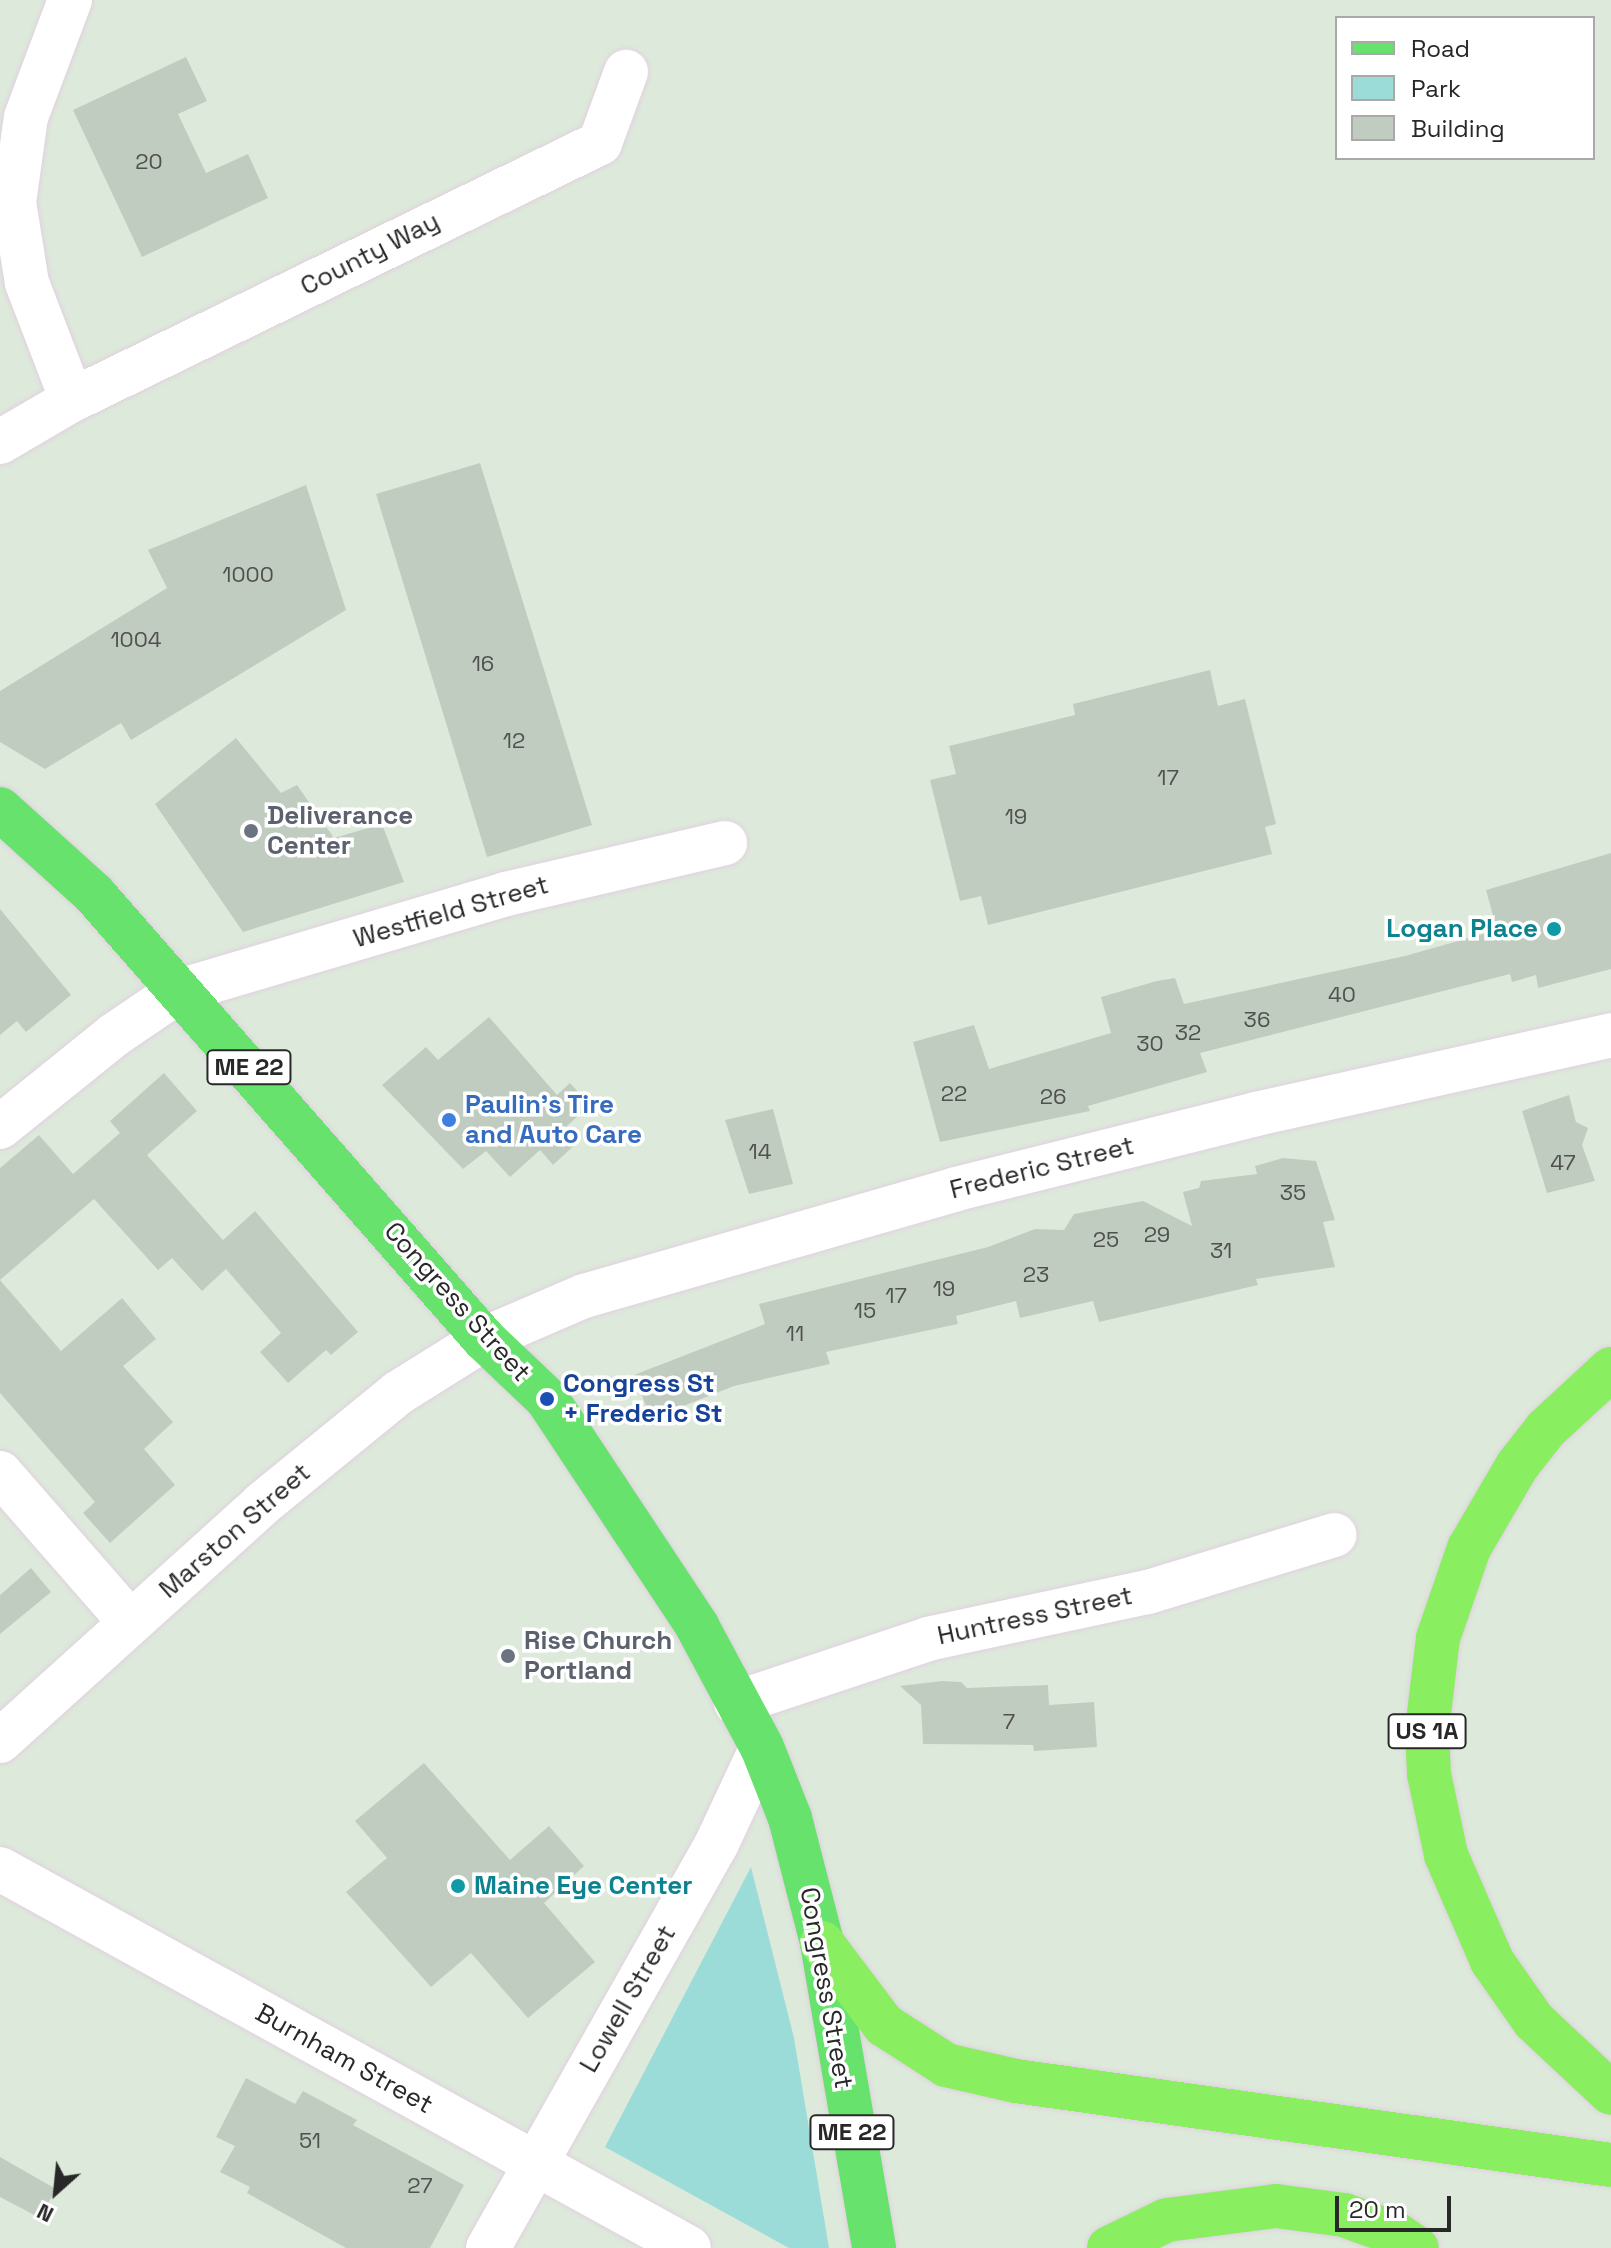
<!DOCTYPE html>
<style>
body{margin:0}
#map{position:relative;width:1611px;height:2248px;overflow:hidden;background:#ddeadb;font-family:"Space Grotesk",sans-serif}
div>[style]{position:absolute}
.green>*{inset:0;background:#9cdcd8}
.building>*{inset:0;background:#c1ccc1}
.roads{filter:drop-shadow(0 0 2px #e0d1df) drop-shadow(0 0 2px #e0d1df)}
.minor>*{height:44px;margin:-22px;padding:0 22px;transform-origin:22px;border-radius:22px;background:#fff}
.major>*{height:44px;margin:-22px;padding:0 22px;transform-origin:22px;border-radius:22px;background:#67e36d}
.highway>*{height:44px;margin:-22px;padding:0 22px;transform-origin:22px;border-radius:22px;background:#89ef61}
.dots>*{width:22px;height:22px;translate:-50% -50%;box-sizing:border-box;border:4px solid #fff;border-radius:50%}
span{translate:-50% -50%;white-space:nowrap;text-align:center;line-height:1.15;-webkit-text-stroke:7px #fff;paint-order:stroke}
.number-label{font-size:22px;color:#4e514e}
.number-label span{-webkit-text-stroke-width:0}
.shield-label span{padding:2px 6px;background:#fff;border:2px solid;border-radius:6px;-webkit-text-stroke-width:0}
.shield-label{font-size:24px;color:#282828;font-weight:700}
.street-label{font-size:26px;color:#282828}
.worship-label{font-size:26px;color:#5b616d;font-weight:700}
.left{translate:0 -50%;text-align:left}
.culture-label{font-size:26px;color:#0d838f;font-weight:700}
.right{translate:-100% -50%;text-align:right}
.shop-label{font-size:26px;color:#366cbe;font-weight:700}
.transit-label{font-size:26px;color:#164399;font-weight:700}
.legend{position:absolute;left:1335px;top:16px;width:260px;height:144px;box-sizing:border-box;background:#fff;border:2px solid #a9a9a9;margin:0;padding:10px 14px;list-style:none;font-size:24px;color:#282828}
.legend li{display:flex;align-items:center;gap:16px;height:40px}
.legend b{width:40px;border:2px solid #a9a9a9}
.north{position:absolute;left:16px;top:2152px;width:80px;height:80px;-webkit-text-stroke:6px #fff;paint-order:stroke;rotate:207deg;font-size:22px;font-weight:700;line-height:32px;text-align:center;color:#282828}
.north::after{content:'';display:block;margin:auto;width:28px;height:36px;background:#282828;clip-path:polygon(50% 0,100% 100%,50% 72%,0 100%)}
.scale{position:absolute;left:1335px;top:2196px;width:116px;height:36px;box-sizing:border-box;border:4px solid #282828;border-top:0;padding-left:10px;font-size:24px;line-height:28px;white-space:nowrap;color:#282828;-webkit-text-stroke:6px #fff;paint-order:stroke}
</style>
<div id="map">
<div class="green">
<div style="clip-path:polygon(751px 1867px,794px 2038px,829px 2248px,789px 2248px,605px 2147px)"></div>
</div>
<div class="building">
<div style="clip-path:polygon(186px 57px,207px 101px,178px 114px,206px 173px,248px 154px,268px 198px,142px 257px,73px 110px)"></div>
<div style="clip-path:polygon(480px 463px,592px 825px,487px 857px,376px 494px)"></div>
<div style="clip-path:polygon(306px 485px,346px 610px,131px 740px,121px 723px,45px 769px,0 742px,0 691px,167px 588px,148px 550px)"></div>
<div style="clip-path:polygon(1210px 670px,1218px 706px,1245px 699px,1276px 824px,1265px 827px,1272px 854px,988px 925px,981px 896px,960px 901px,930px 780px,956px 774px,949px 746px,1075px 715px,1073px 704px)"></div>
<div style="clip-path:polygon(236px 738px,281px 793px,297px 785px,334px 838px,382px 824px,404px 882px,243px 932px,155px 804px)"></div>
<div style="clip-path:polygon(1611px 853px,1611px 969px,1538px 988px,1536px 975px,1512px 982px,1510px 974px,1200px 1053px,1207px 1072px,1088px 1106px,1090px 1111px,940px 1142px,913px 1042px,974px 1025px,989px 1069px,1111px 1033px,1101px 997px,1157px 981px,1175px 978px,1184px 1004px,1405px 956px,1497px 930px,1486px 890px)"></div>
<div style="clip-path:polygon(0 909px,71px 995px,26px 1032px,17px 1021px,0 1035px)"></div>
<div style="clip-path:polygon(489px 1017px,557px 1095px,570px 1083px,590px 1105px,566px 1127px,579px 1141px,553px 1165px,540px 1150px,510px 1177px,486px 1151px,463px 1169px,382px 1085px,426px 1047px,438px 1060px)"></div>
<div style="clip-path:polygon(164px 1073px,197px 1111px,147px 1155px,223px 1240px,255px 1211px,358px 1332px,331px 1355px,326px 1350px,288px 1383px,260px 1352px,281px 1333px,226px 1269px,202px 1291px,172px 1258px,158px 1270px,94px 1199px,0 1280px,61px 1351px,122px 1298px,156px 1339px,123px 1366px,173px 1422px,144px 1449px,175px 1485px,110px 1543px,83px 1513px,95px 1502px,0 1393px,0 1168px,39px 1135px,73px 1174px,120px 1133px,110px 1121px)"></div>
<div style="clip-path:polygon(1569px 1095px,1576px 1122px,1588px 1128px,1582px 1145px,1595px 1181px,1547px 1193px,1522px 1111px)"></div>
<div style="clip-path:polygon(773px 1109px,793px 1184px,749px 1194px,725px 1120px)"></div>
<div style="clip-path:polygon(1283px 1158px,1316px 1161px,1335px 1220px,1323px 1222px,1335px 1267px,1256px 1279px,1258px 1285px,1099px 1322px,1093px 1301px,1020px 1318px,1016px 1301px,956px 1316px,958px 1324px,826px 1352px,830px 1364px,734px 1386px,663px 1414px,649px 1414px,634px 1375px,765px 1324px,759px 1304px,988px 1247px,1035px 1229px,1064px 1230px,1074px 1214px,1143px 1201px,1192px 1226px,1183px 1192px,1199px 1188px,1201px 1181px,1257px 1174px,1255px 1166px)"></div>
<div style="clip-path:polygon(31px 1568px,51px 1592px,0 1634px,0 1595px)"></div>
<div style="clip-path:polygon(942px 1681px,961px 1682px,967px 1688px,1048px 1685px,1049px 1705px,1094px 1702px,1097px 1747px,1034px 1751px,1033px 1745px,923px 1744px,921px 1705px,900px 1686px)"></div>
<div style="clip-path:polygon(424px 1763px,510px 1860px,549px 1826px,584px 1866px,544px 1903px,595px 1962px,528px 2018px,471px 1953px,431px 1987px,346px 1892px,387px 1858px,355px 1821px)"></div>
<div style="clip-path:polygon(246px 2078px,295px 2104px,303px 2091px,357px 2120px,353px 2125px,464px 2185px,430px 2248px,346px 2248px,247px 2193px,250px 2187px,220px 2172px,235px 2146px,216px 2137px)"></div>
<div style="clip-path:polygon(0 2157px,56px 2189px,40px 2218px,0 2197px)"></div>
</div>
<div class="roads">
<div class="minor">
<div style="left:70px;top:0;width:125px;rotate:110.6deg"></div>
<div style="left:26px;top:117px;width:86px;rotate:98deg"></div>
<div style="left:14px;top:202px;width:82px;rotate:80.9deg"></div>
<div style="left:27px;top:283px;width:125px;rotate:69deg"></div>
<div style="left:0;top:442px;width:83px;rotate:-30.3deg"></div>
<div style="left:72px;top:400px;width:587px;rotate:-25.95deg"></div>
<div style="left:600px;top:143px;width:76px;rotate:-69.9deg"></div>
<div style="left:0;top:1127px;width:146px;rotate:-38.9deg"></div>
<div style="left:114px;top:1035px;width:78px;rotate:-34.1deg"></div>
<div style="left:179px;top:991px;width:341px;rotate:-16.5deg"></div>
<div style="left:506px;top:894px;width:225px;rotate:-13.1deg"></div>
<div style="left:0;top:1473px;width:198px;rotate:48.9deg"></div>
<div style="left:736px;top:1703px;width:202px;rotate:-18.4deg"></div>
<div style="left:928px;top:1639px;width:225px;rotate:-12.1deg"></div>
<div style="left:1148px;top:1592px;width:195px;rotate:-17deg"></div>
<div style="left:0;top:1741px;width:353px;rotate:-42.1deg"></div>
<div style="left:262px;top:1504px;width:176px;rotate:-39.2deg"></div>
<div style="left:398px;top:1393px;width:102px;rotate:-32.1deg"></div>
<div style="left:484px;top:1339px;width:109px;rotate:-23.3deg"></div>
<div style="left:584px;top:1296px;width:387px;rotate:-16deg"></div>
<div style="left:956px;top:1189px;width:309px;rotate:-14deg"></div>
<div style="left:1256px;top:1114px;width:364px;rotate:-12.5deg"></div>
<div style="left:0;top:1869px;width:786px;rotate:28.81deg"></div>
<div style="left:488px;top:2248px;width:465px;rotate:-60.5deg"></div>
<div style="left:717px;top:1843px;width:106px;rotate:-64.9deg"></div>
</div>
<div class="major">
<div style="left:0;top:809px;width:127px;rotate:42.1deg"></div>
<div style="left:94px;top:894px;width:592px;rotate:48.77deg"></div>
<div style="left:484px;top:1339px;width:87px;rotate:43.6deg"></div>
<div style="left:547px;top:1399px;width:272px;rotate:56.5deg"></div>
<div style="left:697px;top:1626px;width:137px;rotate:61.8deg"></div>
<div style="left:762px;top:1747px;width:76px;rotate:68.5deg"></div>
<div style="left:790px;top:1818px;width:129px;rotate:75.6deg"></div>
<div style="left:822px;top:1943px;width:309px;rotate:80.3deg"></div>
</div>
<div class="highway">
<div style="left:1611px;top:1369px;width:88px;rotate:137.3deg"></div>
<div style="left:1546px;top:1429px;width:47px;rotate:128.1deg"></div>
<div style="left:1517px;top:1466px;width:95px;rotate:120.3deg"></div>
<div style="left:1469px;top:1548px;width:95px;rotate:109deg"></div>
<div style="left:1438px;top:1638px;width:93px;rotate:96.8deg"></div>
<div style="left:1427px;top:1730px;width:44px;rotate:87.4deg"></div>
<div style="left:1429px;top:1774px;width:83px;rotate:78.1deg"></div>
<div style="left:1446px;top:1855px;width:116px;rotate:66.5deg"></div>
<div style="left:1492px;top:1961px;width:73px;rotate:55deg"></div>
<div style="left:1534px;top:2021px;width:105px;rotate:43.1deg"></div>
<div style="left:822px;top:1943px;width:103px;rotate:52.9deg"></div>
<div style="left:884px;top:2025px;width:74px;rotate:32.8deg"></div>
<div style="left:946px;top:2065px;width:72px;rotate:12.9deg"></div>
<div style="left:1016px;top:2081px;width:601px;rotate:8.04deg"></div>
<div style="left:1109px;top:2248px;width:64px;rotate:-25.8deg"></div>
<div style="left:1167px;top:2220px;width:110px;rotate:-7.3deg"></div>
<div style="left:1276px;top:2206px;width:69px;rotate:7.5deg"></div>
<div style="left:1344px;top:2215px;width:55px;rotate:20.1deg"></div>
<div style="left:1396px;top:2234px;width:25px;rotate:34deg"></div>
</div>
</div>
<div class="dots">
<div style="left:251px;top:831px;background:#6b7280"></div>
<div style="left:1554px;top:929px;background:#0f9aa8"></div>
<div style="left:449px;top:1120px;background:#3f7fe0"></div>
<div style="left:547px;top:1399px;background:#1a4fb4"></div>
<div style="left:508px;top:1656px;background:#6b7280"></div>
<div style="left:458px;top:1886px;background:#0f9aa8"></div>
</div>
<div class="number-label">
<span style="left:149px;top:162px">20</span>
<span style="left:248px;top:575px">1000</span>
<span style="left:136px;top:640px">1004</span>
<span style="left:483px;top:664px">16</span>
<span style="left:514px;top:741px">12</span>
<span style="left:1168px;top:778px">17</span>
<span style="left:1016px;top:817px">19</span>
<span style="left:1342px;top:995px">40</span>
<span style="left:1257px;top:1020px">36</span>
<span style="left:1188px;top:1033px">32</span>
<span style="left:1150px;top:1044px">30</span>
<span style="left:954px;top:1094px">22</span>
<span style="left:1053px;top:1097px">26</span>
<span style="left:760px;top:1152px">14</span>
<span style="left:1563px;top:1163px">47</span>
<span style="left:1293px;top:1193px">35</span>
<span style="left:1157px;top:1235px">29</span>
<span style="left:1106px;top:1240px">25</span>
<span style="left:1221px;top:1251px">31</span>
<span style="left:1036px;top:1275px">23</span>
<span style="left:944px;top:1289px">19</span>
<span style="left:896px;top:1296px">17</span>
<span style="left:865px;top:1311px">15</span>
<span style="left:795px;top:1334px">11</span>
<span style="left:1009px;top:1722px">7</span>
<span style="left:310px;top:2141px">51</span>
<span style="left:420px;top:2186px">27</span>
</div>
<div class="shield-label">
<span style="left:249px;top:1067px">ME 22</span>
<span style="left:1427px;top:1731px">US 1A</span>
<span style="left:852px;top:2132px">ME 22</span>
</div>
<div class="street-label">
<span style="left:370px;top:254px;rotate:-27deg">County Way</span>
<span style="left:451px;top:912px;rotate:-16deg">Westfield Street</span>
<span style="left:1042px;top:1168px;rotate:-14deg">Frederic Street</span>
<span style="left:457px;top:1302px;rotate:48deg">Congress Street</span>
<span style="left:235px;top:1531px;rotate:-41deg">Marston Street</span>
<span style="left:1035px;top:1616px;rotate:-12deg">Huntress Street</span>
<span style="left:826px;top:1988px;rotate:80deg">Congress Street</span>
<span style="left:628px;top:1999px;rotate:-60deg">Lowell Street</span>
<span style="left:344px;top:2059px;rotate:29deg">Burnham Street</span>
</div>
<div class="worship-label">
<span class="left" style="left:267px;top:831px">Deliverance<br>Center</span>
<span class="left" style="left:524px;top:1656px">Rise Church<br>Portland</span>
</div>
<div class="culture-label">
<span class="right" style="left:1538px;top:929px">Logan Place</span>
<span class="left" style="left:474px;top:1886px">Maine Eye Center</span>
</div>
<div class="shop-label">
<span class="left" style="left:465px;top:1120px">Paulin's Tire<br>and Auto Care</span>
</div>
<div class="transit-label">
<span class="left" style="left:563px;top:1399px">Congress St<br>+ Frederic St</span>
</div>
<ul class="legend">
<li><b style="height:10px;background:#67e36d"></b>Road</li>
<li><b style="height:22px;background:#9cdcd8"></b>Park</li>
<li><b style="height:22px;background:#c1ccc1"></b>Building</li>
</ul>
<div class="north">N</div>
<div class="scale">20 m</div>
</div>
